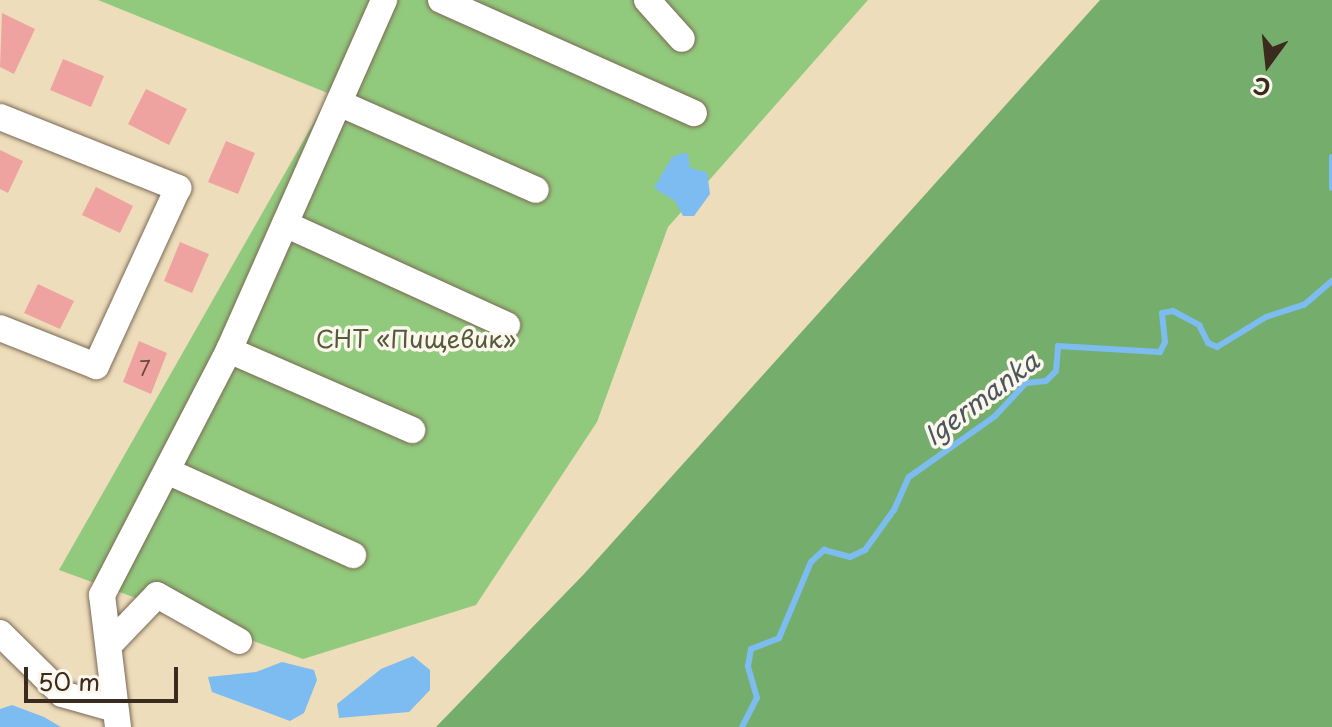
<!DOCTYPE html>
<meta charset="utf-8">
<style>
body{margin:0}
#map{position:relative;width:1332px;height:727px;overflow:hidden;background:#edb;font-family:"Playpen Sans",sans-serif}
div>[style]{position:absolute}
.green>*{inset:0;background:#92ca7d}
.forest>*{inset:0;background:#75ae6c}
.water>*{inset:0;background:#7cbcf0}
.stream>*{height:6px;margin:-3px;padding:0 3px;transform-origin:3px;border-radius:3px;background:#7cbcf0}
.building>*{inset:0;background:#efa3a0}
.roads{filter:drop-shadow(0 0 2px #7a6955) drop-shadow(0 0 2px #7a6955)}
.minor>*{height:26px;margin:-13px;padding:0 13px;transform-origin:13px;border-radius:13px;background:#fff}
span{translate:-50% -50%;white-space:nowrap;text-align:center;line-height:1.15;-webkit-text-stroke:7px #fbf7ec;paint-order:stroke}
.number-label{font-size:20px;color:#68483e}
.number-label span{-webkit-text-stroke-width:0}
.park-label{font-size:24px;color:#555a3a}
.water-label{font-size:26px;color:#4e565d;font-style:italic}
.north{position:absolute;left:1228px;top:24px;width:80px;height:80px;-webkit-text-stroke:6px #fbf7ec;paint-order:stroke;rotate:195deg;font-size:22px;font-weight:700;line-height:32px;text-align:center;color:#3b2a1e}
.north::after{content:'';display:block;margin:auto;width:28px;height:36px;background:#3b2a1e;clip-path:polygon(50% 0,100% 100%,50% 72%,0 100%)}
.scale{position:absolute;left:24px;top:667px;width:154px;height:36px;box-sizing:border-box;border:4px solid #3b2a1e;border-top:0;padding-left:10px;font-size:24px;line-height:28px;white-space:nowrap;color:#3b2a1e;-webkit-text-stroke:6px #fbf7ec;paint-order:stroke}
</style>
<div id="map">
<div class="green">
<div style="clip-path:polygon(98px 0,868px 0,668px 227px,597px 422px,476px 605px,303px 659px,59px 570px,330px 94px)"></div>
</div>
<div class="forest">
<div style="clip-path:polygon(1100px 0,1332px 0,1332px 727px,436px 727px,584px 574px)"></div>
</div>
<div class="water">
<div style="clip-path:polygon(682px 153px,688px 154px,690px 168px,707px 172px,710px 194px,694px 216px,683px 216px,675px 201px,654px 188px,672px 157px)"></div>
<div style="clip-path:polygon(413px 656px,430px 670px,430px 690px,409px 712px,339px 718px,337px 704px,381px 669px)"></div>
<div style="clip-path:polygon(282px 662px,314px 670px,317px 680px,304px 713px,290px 721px,212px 692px,208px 677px,256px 672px)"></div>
<div style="clip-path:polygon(12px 705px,44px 717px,61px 727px,0 727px,0 709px)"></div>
</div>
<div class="stream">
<div style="left:1332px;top:157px;width:31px;rotate:90deg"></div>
<div style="left:742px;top:727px;width:33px;rotate:-63deg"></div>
<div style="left:757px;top:698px;width:33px;rotate:-106deg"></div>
<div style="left:748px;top:666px;width:17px;rotate:-80deg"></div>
<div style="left:751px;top:649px;width:30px;rotate:-21deg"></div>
<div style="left:779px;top:638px;width:82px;rotate:-67.2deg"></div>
<div style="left:811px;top:562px;width:18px;rotate:-43deg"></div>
<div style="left:824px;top:550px;width:27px;rotate:15deg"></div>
<div style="left:850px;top:557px;width:17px;rotate:-25deg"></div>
<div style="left:865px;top:550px;width:49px;rotate:-54.1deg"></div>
<div style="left:894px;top:510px;width:36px;rotate:-66deg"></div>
<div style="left:909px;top:477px;width:105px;rotate:-35.3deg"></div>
<div style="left:995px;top:416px;width:45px;rotate:-46.8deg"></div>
<div style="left:1026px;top:383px;width:20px;rotate:-6deg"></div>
<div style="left:1046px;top:381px;width:14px;rotate:-45deg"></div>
<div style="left:1056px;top:371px;width:25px;rotate:-85deg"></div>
<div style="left:1058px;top:346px;width:102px;rotate:3.4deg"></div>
<div style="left:1160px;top:352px;width:11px;rotate:-63deg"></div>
<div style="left:1165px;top:342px;width:29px;rotate:-96deg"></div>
<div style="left:1162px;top:313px;width:11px;rotate:-10deg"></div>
<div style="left:1173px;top:311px;width:30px;rotate:28deg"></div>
<div style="left:1199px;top:325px;width:20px;rotate:63deg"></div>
<div style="left:1208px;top:343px;width:10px;rotate:24deg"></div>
<div style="left:1217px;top:347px;width:57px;rotate:-31.5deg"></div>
<div style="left:1266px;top:317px;width:40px;rotate:-18deg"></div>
<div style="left:1304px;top:305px;width:37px;rotate:-41deg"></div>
</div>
<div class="building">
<div style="clip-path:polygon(2px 13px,35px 29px,14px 74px,0 67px)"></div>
<div style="clip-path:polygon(63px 59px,104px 76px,91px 107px,50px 90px)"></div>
<div style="clip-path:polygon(146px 89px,187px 109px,169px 145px,128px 124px)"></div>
<div style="clip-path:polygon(226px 141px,255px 153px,238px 194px,208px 182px)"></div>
<div style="clip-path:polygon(0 150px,23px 161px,8px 193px,0 189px)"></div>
<div style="clip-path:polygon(96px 187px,133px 206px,120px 233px,82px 215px)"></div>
<div style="clip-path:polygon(180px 242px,209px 254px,192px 293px,164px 281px)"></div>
<div style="clip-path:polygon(38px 284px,74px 301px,60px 329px,24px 313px)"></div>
<div style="clip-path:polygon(139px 341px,167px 353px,151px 394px,123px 382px)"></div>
</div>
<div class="roads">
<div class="minor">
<div style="left:441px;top:0;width:277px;rotate:24.1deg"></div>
<div style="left:647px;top:0;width:52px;rotate:48.1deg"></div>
<div style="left:339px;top:103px;width:215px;rotate:23.8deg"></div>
<div style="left:0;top:117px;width:192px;rotate:21.7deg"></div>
<div style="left:178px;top:188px;width:196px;rotate:114.7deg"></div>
<div style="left:96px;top:366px;width:103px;rotate:-158.4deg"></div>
<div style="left:285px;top:224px;width:244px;rotate:24.5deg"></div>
<div style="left:229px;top:350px;width:200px;rotate:23.6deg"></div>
<div style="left:169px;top:472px;width:202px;rotate:24.3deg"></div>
<div style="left:0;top:633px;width:87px;rotate:44.5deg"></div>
<div style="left:62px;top:694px;width:55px;rotate:15.8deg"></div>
<div style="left:109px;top:645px;width:69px;rotate:-46.2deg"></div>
<div style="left:157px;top:595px;width:94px;rotate:29.3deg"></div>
<div style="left:118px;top:727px;width:133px;rotate:-96.9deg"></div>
<div style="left:102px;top:595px;width:276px;rotate:-62.6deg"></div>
<div style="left:229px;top:350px;width:383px;rotate:-66.1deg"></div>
</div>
</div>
<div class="number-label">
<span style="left:145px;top:368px">7</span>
</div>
<div class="park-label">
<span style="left:416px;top:339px">СНТ «Пищевик»</span>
</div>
<div class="water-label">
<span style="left:981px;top:398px;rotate:-37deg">Igermanka</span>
</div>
<div class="north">С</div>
<div class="scale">50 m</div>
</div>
